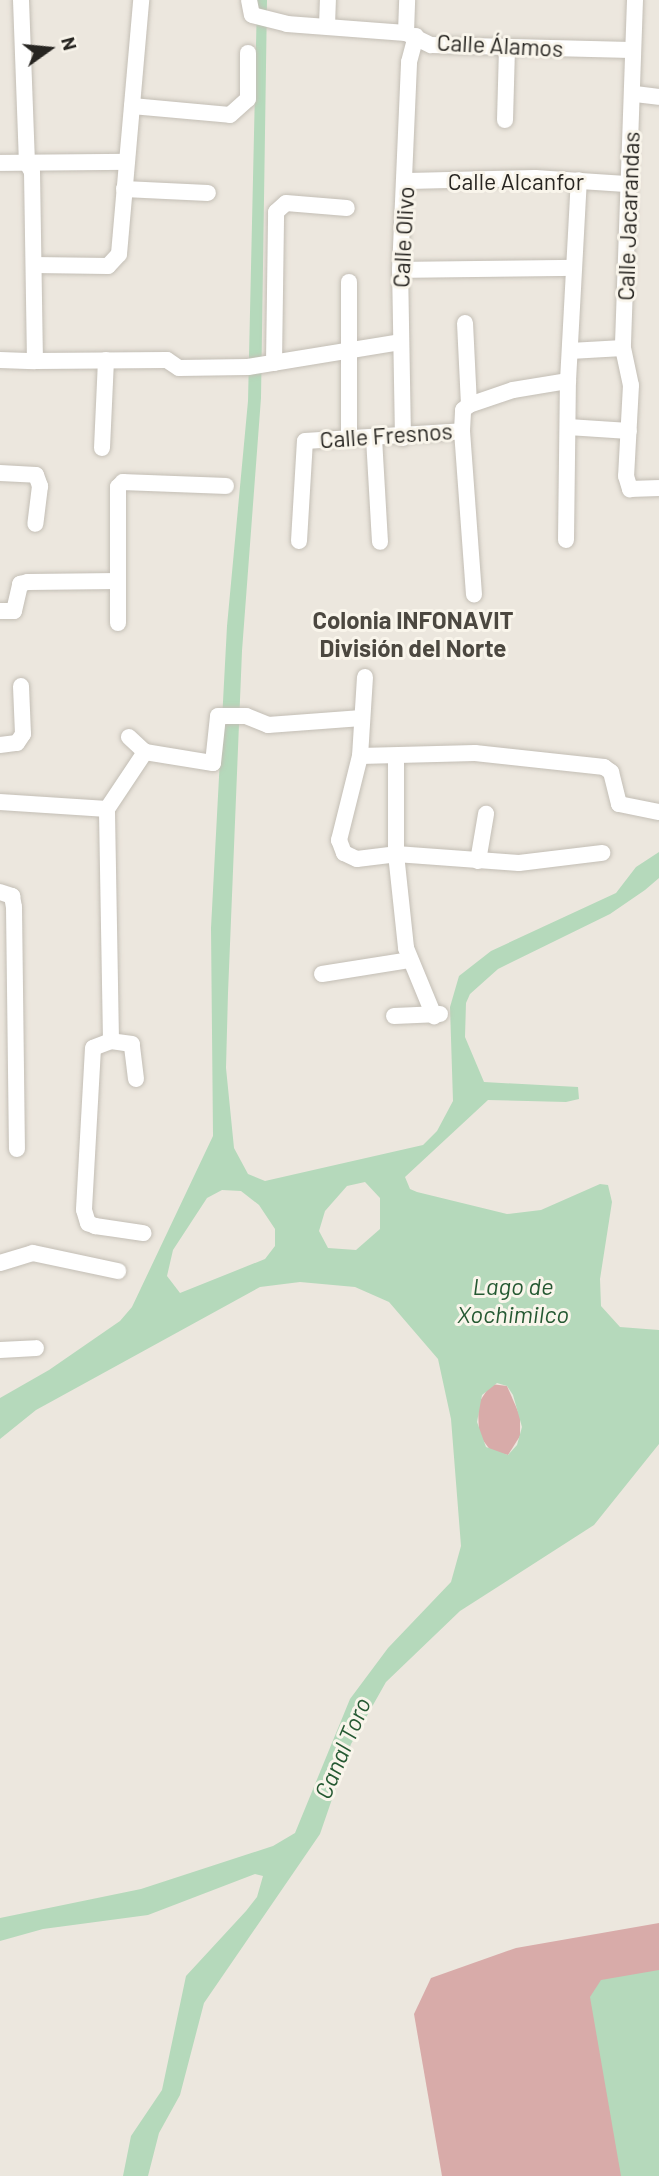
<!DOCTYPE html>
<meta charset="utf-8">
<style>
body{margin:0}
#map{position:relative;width:659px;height:2176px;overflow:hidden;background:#ece7de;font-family:Barlow,sans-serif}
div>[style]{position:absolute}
.green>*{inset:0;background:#d8aba9}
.water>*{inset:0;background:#b5d9bb}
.roads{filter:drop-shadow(0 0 2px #c3beb5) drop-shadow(0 0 2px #c3beb5)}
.street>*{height:16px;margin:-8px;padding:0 8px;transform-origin:8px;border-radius:8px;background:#fff}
span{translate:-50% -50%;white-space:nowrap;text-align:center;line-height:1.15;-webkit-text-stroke:6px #f9f5eb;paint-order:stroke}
.street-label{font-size:23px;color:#272521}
.neighbourhood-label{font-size:24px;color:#4c4840;font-weight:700}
.water-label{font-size:24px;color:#255932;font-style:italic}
.north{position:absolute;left:14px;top:14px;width:70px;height:70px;-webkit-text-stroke:5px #f9f5eb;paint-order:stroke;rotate:75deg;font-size:19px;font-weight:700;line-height:28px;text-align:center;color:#272521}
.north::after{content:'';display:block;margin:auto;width:24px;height:32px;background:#272521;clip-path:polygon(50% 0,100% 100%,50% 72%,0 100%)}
</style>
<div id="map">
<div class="green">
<div style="clip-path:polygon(491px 1384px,507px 1386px,520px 1416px,520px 1436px,508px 1455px,491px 1451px,479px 1435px,478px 1404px)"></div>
<div style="clip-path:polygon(659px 1923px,659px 2176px,442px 2176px,414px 2014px,431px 1978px,516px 1948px)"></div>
</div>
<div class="water">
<div style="clip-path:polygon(evenodd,257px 0,267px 0,261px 398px,242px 651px,228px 993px,226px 1068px,234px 1148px,248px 1174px,265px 1181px,423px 1145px,437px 1131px,453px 1101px,450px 1007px,459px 976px,491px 951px,616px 893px,636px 867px,659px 852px,659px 878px,645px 890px,610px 914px,498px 969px,470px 994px,466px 1003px,465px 1037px,484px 1082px,578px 1087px,579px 1099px,566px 1102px,488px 1100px,405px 1177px,410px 1189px,417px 1192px,507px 1214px,541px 1210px,600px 1184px,608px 1185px,612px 1202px,600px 1279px,601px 1306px,620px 1327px,659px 1330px,659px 1444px,594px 1525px,460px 1611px,386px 1682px,351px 1744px,320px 1834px,204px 2003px,180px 2095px,159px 2133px,148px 2176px,123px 2176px,131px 2136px,162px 2090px,186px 1976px,246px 1911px,257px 1897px,263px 1876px,255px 1874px,148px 1915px,43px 1929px,0 1941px,0 1918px,141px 1889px,273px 1846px,295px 1833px,350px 1699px,388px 1648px,451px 1582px,461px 1546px,451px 1419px,438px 1359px,389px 1302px,355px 1287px,300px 1282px,260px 1287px,36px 1410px,0 1439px,0 1398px,49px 1370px,120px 1321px,132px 1307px,213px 1136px,211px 928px,227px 626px,248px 401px,257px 0,365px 1182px,380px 1198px,380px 1229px,356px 1250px,328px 1248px,319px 1231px,325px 1211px,347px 1186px,365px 1182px,257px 0,222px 1190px,241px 1191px,259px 1205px,275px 1229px,275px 1246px,265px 1259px,180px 1293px,167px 1276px,173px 1250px,207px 1198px,222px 1190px,257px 0,497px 1383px,507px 1386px,513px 1395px,522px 1427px,517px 1445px,508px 1455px,486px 1447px,477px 1422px,482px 1395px,497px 1383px)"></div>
<div style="clip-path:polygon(659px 1970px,659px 2176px,621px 2176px,590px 1997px,601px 1980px)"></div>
</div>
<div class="roads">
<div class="street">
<div style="left:21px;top:0;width:163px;rotate:87.9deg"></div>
<div style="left:27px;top:163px;width:10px;rotate:61deg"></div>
<div style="left:32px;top:172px;width:189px;rotate:89.1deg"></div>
<div style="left:35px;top:361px;width:132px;rotate:-0.4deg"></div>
<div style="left:167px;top:360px;width:14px;rotate:34deg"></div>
<div style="left:179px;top:368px;width:69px;rotate:-0.8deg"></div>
<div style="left:248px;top:367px;width:154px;rotate:-9.3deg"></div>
<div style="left:249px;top:0;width:15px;rotate:79deg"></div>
<div style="left:252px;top:15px;width:36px;rotate:14deg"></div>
<div style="left:287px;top:24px;width:119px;rotate:4.3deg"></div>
<div style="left:406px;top:33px;width:28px;rotate:26deg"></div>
<div style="left:431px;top:45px;width:200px;rotate:1.4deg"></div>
<div style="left:635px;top:0;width:348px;rotate:92deg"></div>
<div style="left:623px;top:348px;width:38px;rotate:78deg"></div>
<div style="left:631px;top:385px;width:91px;rotate:93.1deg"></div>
<div style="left:626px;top:476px;width:14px;rotate:73deg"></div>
<div style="left:630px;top:489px;width:29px;rotate:-2deg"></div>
<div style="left:327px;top:26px;width:26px;rotate:-88deg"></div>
<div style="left:406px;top:33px;width:33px;rotate:-88deg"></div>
<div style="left:635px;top:94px;width:24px;rotate:7deg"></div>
<div style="left:132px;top:106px;width:98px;rotate:5.2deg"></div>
<div style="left:230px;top:115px;width:24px;rotate:-42deg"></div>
<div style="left:248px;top:99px;width:46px;rotate:-90deg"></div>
<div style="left:505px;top:120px;width:73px;rotate:-88.4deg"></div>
<div style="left:0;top:163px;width:126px;rotate:-0.5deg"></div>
<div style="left:407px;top:181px;width:128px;rotate:-1.3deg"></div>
<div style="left:535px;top:178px;width:91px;rotate:3.8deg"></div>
<div style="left:124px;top:189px;width:84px;rotate:2.7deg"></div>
<div style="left:34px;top:265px;width:74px;rotate:0.8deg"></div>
<div style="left:108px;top:266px;width:16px;rotate:-47deg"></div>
<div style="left:119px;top:254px;width:255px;rotate:-85deg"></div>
<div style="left:400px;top:270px;width:173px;rotate:-0.7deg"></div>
<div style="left:465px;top:323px;width:82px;rotate:87.2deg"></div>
<div style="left:570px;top:351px;width:53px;rotate:-3.2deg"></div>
<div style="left:0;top:360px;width:35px;rotate:2deg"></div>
<div style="left:274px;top:363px;width:151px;rotate:-89.2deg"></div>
<div style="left:276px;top:212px;width:13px;rotate:-42deg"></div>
<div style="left:286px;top:203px;width:61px;rotate:4.7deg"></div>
<div style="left:568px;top:427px;width:61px;rotate:3.8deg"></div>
<div style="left:462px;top:431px;width:164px;rotate:85.8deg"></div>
<div style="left:349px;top:438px;width:156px;rotate:-90deg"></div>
<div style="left:374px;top:438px;width:104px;rotate:86.7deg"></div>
<div style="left:403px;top:438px;width:168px;rotate:-91deg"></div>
<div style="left:400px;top:270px;width:208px;rotate:-87.5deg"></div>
<div style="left:409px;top:62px;width:27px;rotate:-75deg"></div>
<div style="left:102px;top:448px;width:88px;rotate:-87.4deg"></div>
<div style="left:0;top:473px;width:36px;rotate:3deg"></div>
<div style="left:36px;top:475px;width:12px;rotate:70deg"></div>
<div style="left:40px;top:486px;width:38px;rotate:97deg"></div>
<div style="left:566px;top:540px;width:159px;rotate:-89.3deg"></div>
<div style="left:568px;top:381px;width:201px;rotate:-86.9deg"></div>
<div style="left:299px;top:541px;width:100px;rotate:-86.6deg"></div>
<div style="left:305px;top:441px;width:157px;rotate:-3.6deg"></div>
<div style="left:462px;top:431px;width:21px;rotate:-87deg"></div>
<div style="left:463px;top:410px;width:8px;rotate:-40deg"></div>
<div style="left:469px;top:405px;width:46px;rotate:-18.8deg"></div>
<div style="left:513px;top:390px;width:56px;rotate:-9.3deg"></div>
<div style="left:118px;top:581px;width:42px;rotate:90deg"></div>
<div style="left:0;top:611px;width:14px"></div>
<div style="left:14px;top:611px;width:28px;rotate:-77deg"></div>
<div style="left:20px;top:584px;width:8px;rotate:-14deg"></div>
<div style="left:28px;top:582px;width:90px;rotate:-0.6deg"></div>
<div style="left:118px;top:581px;width:94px;rotate:-90deg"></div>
<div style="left:118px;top:487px;width:7px;rotate:-45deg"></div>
<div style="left:123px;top:482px;width:103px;rotate:2.2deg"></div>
<div style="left:365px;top:677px;width:79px;rotate:93.6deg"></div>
<div style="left:360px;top:756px;width:87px;rotate:104deg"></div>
<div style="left:339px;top:840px;width:14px;rotate:69deg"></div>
<div style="left:344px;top:853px;width:14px;rotate:25deg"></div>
<div style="left:357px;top:859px;width:39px;rotate:-7deg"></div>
<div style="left:396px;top:854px;width:123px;rotate:4.2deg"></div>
<div style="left:519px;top:863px;width:84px;rotate:-6.9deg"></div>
<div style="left:0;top:745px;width:17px;rotate:-7deg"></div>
<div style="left:17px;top:743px;width:11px;rotate:-56deg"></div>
<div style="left:23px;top:734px;width:48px;rotate:-92.4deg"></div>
<div style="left:145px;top:752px;width:69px;rotate:9.2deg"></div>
<div style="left:213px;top:763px;width:47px;rotate:-83.9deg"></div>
<div style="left:218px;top:716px;width:28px"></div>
<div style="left:246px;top:716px;width:24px;rotate:22deg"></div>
<div style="left:268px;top:725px;width:94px;rotate:-4.3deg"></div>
<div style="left:360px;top:756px;width:115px;rotate:-1.5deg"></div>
<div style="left:475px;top:753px;width:130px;rotate:6.2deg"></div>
<div style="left:604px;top:767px;width:9px;rotate:36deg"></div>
<div style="left:611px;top:772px;width:33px;rotate:76deg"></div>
<div style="left:619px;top:804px;width:41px;rotate:11.3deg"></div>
<div style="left:396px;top:756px;width:98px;rotate:90deg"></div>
<div style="left:396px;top:854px;width:95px;rotate:83.9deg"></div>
<div style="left:406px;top:948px;width:74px;rotate:67.6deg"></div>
<div style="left:0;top:802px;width:107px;rotate:3.7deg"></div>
<div style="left:478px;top:861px;width:48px;rotate:-80.3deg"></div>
<div style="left:0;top:892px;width:13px;rotate:18deg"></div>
<div style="left:12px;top:896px;width:11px;rotate:80deg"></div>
<div style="left:14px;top:907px;width:242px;rotate:89.3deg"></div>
<div style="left:322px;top:974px;width:88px;rotate:-9.1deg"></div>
<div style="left:394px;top:1016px;width:46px;rotate:-2.5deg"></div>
<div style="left:111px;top:1041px;width:232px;rotate:-91deg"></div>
<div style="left:107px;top:809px;width:69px;rotate:-56.3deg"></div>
<div style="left:145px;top:752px;width:22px;rotate:-137deg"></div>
<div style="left:136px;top:1079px;width:35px;rotate:-97deg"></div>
<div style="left:132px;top:1044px;width:21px;rotate:-172deg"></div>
<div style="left:111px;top:1041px;width:19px;rotate:159deg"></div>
<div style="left:93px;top:1048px;width:162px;rotate:93.2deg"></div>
<div style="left:84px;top:1210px;width:14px;rotate:73deg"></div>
<div style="left:88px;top:1223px;width:8px;rotate:23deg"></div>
<div style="left:95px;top:1226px;width:49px;rotate:8.3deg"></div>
<div style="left:0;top:1263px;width:34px;rotate:-17deg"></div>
<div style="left:33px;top:1253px;width:87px;rotate:12deg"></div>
<div style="left:0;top:1350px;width:36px;rotate:-3deg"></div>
</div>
</div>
<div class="street-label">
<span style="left:500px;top:45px;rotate:3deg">Calle Álamos</span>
<span style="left:516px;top:181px">Calle Alcanfor</span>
<span style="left:628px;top:216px;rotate:-88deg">Calle Jacarandas</span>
<span style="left:403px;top:237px;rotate:-87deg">Calle Olivo</span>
<span style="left:386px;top:435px;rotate:-4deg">Calle Fresnos</span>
</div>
<div class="neighbourhood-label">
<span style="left:413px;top:634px">Colonia INFONAVIT<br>División del Norte</span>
</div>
<div class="water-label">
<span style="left:513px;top:1300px">Lago de<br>Xochimilco</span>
<span style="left:342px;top:1748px;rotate:-67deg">Canal Toro</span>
</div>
<div class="north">N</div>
</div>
